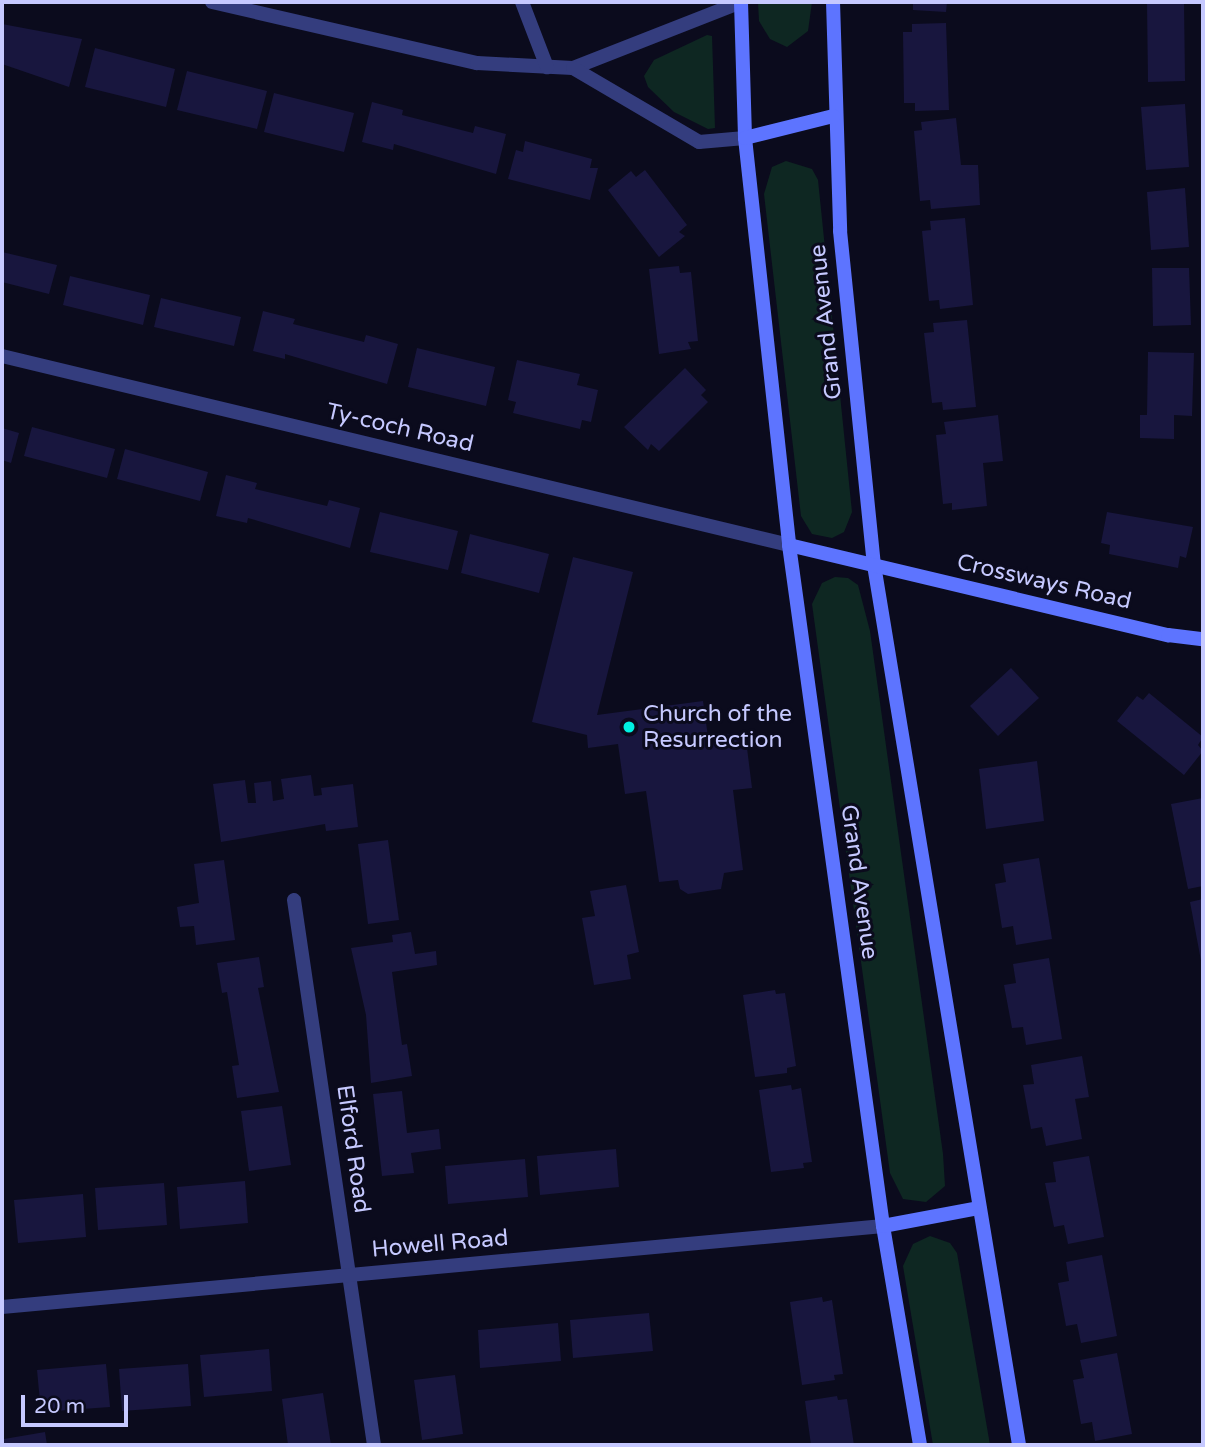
<!DOCTYPE html>
<style>
body{margin:0}
#map{position:relative;width:1205px;height:1447px;overflow:hidden;background:#0b0b1d;font-family:"Varela Round",sans-serif}
div>[style]{position:absolute}
.green>*{inset:0;background:#0e2722}
.building>*{inset:0;background:#18163e}
.street>*{height:14px;margin:-7px;padding:0 7px;transform-origin:7px;border-radius:7px;background:#343d7e}
.secondary>*{height:14px;margin:-7px;padding:0 7px;transform-origin:7px;border-radius:7px;background:#5d74ff}
.dots>*{width:19px;height:19px;translate:-50% -50%;box-sizing:border-box;border:4px solid #0b0b1d;border-radius:50%}
span{translate:-50% -50%;white-space:nowrap;text-align:center;line-height:1.15;-webkit-text-stroke:6px #0b0b1d;paint-order:stroke}
.street-label{font-size:23px;color:#c6c9ff}
.poi-label{font-size:23px;color:#c6c9ff}
.left{translate:0 -50%;text-align:left}
.frame{position:absolute;inset:0;border:4px solid #c6c9ff;pointer-events:none}
.scale{position:absolute;left:21px;top:1395px;width:107px;height:32px;box-sizing:border-box;border:4px solid #c6c9ff;border-top:0;padding-left:9px;font-size:21px;line-height:24px;white-space:nowrap;color:#c6c9ff;-webkit-text-stroke:5px #0b0b1d;paint-order:stroke}
</style>
<div id="map">
<div class="green">
<div style="clip-path:polygon(758px 2px,812px 2px,808px 31px,787px 47px,770px 39px,759px 21px)"></div>
<div style="clip-path:polygon(707px 35px,712px 36px,715px 128px,708px 129px,674px 112px,648px 87px,644px 76px,654px 60px)"></div>
<div style="clip-path:polygon(786px 161px,812px 169px,818px 180px,852px 512px,844px 532px,832px 538px,812px 534px,801px 516px,764px 194px,772px 167px)"></div>
<div style="clip-path:polygon(835px 577px,848px 578px,858px 585px,870px 631px,943px 1154px,945px 1186px,926px 1202px,903px 1199px,890px 1173px,812px 604px,822px 583px)"></div>
<div style="clip-path:polygon(930px 1236px,950px 1243px,957px 1253px,990px 1445px,933px 1445px,903px 1266px,913px 1244px)"></div>
</div>
<div class="building">
<div style="clip-path:polygon(913px 2px,947px 2px,946px 12px,913px 10px)"></div>
<div style="clip-path:polygon(1147px 2px,1184px 2px,1185px 81px,1148px 82px)"></div>
<div style="clip-path:polygon(946px 23px,949px 110px,915px 111px,915px 103px,904px 103px,903px 32px,912px 32px,912px 24px)"></div>
<div style="clip-path:polygon(2px 24px,82px 39px,69px 87px,2px 64px)"></div>
<div style="clip-path:polygon(95px 48px,175px 69px,166px 107px,85px 87px)"></div>
<div style="clip-path:polygon(187px 71px,267px 91px,257px 129px,177px 110px)"></div>
<div style="clip-path:polygon(274px 93px,354px 113px,344px 152px,264px 132px)"></div>
<div style="clip-path:polygon(372px 102px,403px 110px,402px 115px,473px 133px,475px 126px,506px 134px,496px 174px,394px 144px,393px 150px,362px 142px)"></div>
<div style="clip-path:polygon(1185px 104px,1189px 167px,1146px 170px,1141px 107px)"></div>
<div style="clip-path:polygon(956px 118px,961px 165px,978px 165px,980px 205px,931px 209px,930px 200px,920px 201px,914px 131px,922px 130px,921px 122px)"></div>
<div style="clip-path:polygon(525px 141px,592px 159px,590px 168px,598px 168px,590px 200px,508px 179px,516px 150px,523px 152px)"></div>
<div style="clip-path:polygon(645px 170px,687px 225px,679px 232px,685px 236px,659px 257px,608px 190px,631px 171px,636px 177px)"></div>
<div style="clip-path:polygon(1185px 188px,1189px 247px,1151px 250px,1147px 192px)"></div>
<div style="clip-path:polygon(965px 218px,973px 305px,940px 309px,939px 300px,929px 301px,922px 231px,931px 230px,930px 221px)"></div>
<div style="clip-path:polygon(2px 252px,57px 265px,49px 294px,2px 282px)"></div>
<div style="clip-path:polygon(679px 266px,680px 273px,691px 272px,698px 341px,688px 342px,691px 349px,659px 354px,649px 269px)"></div>
<div style="clip-path:polygon(1152px 268px,1189px 268px,1191px 325px,1153px 326px)"></div>
<div style="clip-path:polygon(70px 276px,150px 295px,143px 325px,63px 305px)"></div>
<div style="clip-path:polygon(161px 298px,241px 317px,234px 346px,154px 327px)"></div>
<div style="clip-path:polygon(263px 311px,295px 319px,293px 324px,364px 342px,366px 335px,398px 344px,387px 384px,285px 354px,285px 359px,253px 351px)"></div>
<div style="clip-path:polygon(967px 320px,976px 407px,943px 410px,942px 402px,932px 403px,924px 333px,934px 332px,933px 323px)"></div>
<div style="clip-path:polygon(417px 348px,495px 367px,486px 406px,408px 387px)"></div>
<div style="clip-path:polygon(1148px 352px,1194px 353px,1192px 416px,1174px 415px,1174px 439px,1140px 438px,1140px 415px,1147px 415px)"></div>
<div style="clip-path:polygon(517px 360px,580px 374px,577px 385px,598px 390px,591px 422px,582px 420px,580px 429px,513px 413px,516px 402px,508px 400px)"></div>
<div style="clip-path:polygon(685px 368px,706px 390px,701px 395px,708px 402px,659px 451px,651px 444px,648px 450px,624px 427px)"></div>
<div style="clip-path:polygon(998px 415px,1003px 461px,983px 463px,987px 506px,952px 510px,952px 503px,943px 504px,936px 435px,946px 434px,944px 422px)"></div>
<div style="clip-path:polygon(32px 427px,115px 449px,107px 478px,24px 456px)"></div>
<div style="clip-path:polygon(2px 428px,19px 433px,11px 463px,2px 460px)"></div>
<div style="clip-path:polygon(125px 449px,208px 472px,200px 501px,117px 479px)"></div>
<div style="clip-path:polygon(226px 475px,257px 483px,255px 489px,327px 506px,329px 500px,360px 508px,350px 548px,248px 518px,247px 523px,216px 516px)"></div>
<div style="clip-path:polygon(380px 512px,458px 531px,448px 570px,370px 552px)"></div>
<div style="clip-path:polygon(1107px 512px,1193px 527px,1186px 558px,1180px 556px,1178px 568px,1109px 554px,1110px 545px,1101px 543px)"></div>
<div style="clip-path:polygon(470px 534px,549px 554px,539px 593px,461px 573px)"></div>
<div style="clip-path:polygon(573px 557px,633px 572px,597px 715px,703px 701px,708px 737px,745px 732px,752px 788px,733px 790px,743px 870px,724px 873px,721px 889px,688px 894px,680px 889px,678px 880px,659px 882px,646px 791px,625px 794px,618px 744px,588px 748px,587px 735px,532px 722px)"></div>
<div style="clip-path:polygon(1011px 668px,1039px 698px,998px 736px,970px 706px)"></div>
<div style="clip-path:polygon(1149px 693px,1203px 737px,1198px 745px,1203px 751px,1184px 775px,1117px 721px,1137px 696px,1143px 700px)"></div>
<div style="clip-path:polygon(1037px 761px,1044px 821px,986px 829px,979px 769px)"></div>
<div style="clip-path:polygon(311px 775px,314px 796px,322px 795px,321px 788px,353px 784px,358px 827px,326px 831px,325px 824px,221px 842px,213px 784px,245px 780px,248px 803px,256px 803px,254px 783px,271px 781px,273px 801px,284px 799px,281px 779px)"></div>
<div style="clip-path:polygon(1203px 798px,1203px 886px,1188px 889px,1171px 804px)"></div>
<div style="clip-path:polygon(388px 840px,399px 920px,368px 924px,358px 844px)"></div>
<div style="clip-path:polygon(1039px 858px,1052px 939px,1016px 945px,1013px 926px,1002px 928px,995px 884px,1006px 882px,1003px 864px)"></div>
<div style="clip-path:polygon(224px 860px,235px 940px,196px 945px,194px 926px,180px 927px,177px 907px,199px 903px,194px 864px)"></div>
<div style="clip-path:polygon(626px 885px,639px 952px,627px 955px,631px 979px,594px 985px,582px 918px,595px 916px,590px 891px)"></div>
<div style="clip-path:polygon(1203px 899px,1203px 966px,1202px 966px,1190px 902px)"></div>
<div style="clip-path:polygon(411px 932px,415px 954px,436px 951px,437px 965px,392px 972px,402px 1045px,407px 1044px,412px 1076px,371px 1083px,366px 1015px,351px 948px,393px 942px,392px 935px)"></div>
<div style="clip-path:polygon(259px 957px,264px 987px,258px 988px,279px 1092px,237px 1098px,232px 1066px,239px 1065px,227px 992px,222px 993px,217px 963px)"></div>
<div style="clip-path:polygon(1049px 958px,1062px 1039px,1026px 1045px,1023px 1027px,1012px 1028px,1004px 985px,1016px 983px,1013px 964px)"></div>
<div style="clip-path:polygon(775px 990px,776px 994px,785px 993px,796px 1066px,787px 1068px,787px 1073px,755px 1077px,743px 995px)"></div>
<div style="clip-path:polygon(1082px 1056px,1089px 1097px,1075px 1099px,1082px 1139px,1046px 1146px,1042px 1127px,1031px 1129px,1023px 1085px,1034px 1084px,1031px 1065px)"></div>
<div style="clip-path:polygon(791px 1085px,792px 1090px,801px 1088px,812px 1162px,803px 1163px,804px 1168px,771px 1172px,759px 1090px)"></div>
<div style="clip-path:polygon(402px 1091px,407px 1133px,439px 1129px,441px 1149px,411px 1153px,414px 1173px,382px 1176px,373px 1094px)"></div>
<div style="clip-path:polygon(282px 1106px,291px 1165px,249px 1171px,241px 1111px)"></div>
<div style="clip-path:polygon(616px 1149px,619px 1187px,540px 1195px,537px 1156px)"></div>
<div style="clip-path:polygon(1089px 1156px,1104px 1237px,1068px 1244px,1064px 1225px,1054px 1227px,1045px 1183px,1056px 1182px,1053px 1162px)"></div>
<div style="clip-path:polygon(525px 1159px,528px 1197px,448px 1204px,445px 1166px)"></div>
<div style="clip-path:polygon(245px 1181px,248px 1223px,180px 1229px,177px 1187px)"></div>
<div style="clip-path:polygon(164px 1183px,167px 1225px,98px 1230px,95px 1188px)"></div>
<div style="clip-path:polygon(83px 1194px,86px 1237px,18px 1243px,14px 1200px)"></div>
<div style="clip-path:polygon(1102px 1255px,1117px 1336px,1081px 1343px,1077px 1324px,1066px 1326px,1058px 1283px,1069px 1281px,1066px 1262px)"></div>
<div style="clip-path:polygon(822px 1297px,823px 1302px,832px 1300px,843px 1374px,834px 1375px,835px 1380px,802px 1385px,790px 1302px)"></div>
<div style="clip-path:polygon(649px 1313px,653px 1351px,573px 1358px,570px 1320px)"></div>
<div style="clip-path:polygon(558px 1323px,561px 1361px,480px 1368px,478px 1330px)"></div>
<div style="clip-path:polygon(269px 1349px,272px 1391px,204px 1397px,200px 1355px)"></div>
<div style="clip-path:polygon(1117px 1353px,1132px 1434px,1095px 1441px,1092px 1422px,1081px 1424px,1073px 1380px,1084px 1378px,1080px 1360px)"></div>
<div style="clip-path:polygon(106px 1364px,110px 1407px,41px 1412px,37px 1370px)"></div>
<div style="clip-path:polygon(188px 1364px,191px 1406px,122px 1411px,119px 1369px)"></div>
<div style="clip-path:polygon(455px 1375px,463px 1434px,422px 1440px,414px 1380px)"></div>
<div style="clip-path:polygon(323px 1393px,331px 1445px,288px 1445px,282px 1399px)"></div>
<div style="clip-path:polygon(837px 1396px,838px 1400px,847px 1399px,854px 1445px,811px 1445px,805px 1401px)"></div>
<div style="clip-path:polygon(45px 1432px,47px 1445px,4px 1445px,4px 1439px)"></div>
</div>
<div class="street">
<div style="left:212px;top:2px;width:272px;rotate:13deg"></div>
<div style="left:477px;top:63px;width:96px;rotate:3deg"></div>
<div style="left:573px;top:68px;width:180px;rotate:-21.4deg"></div>
<div style="left:522px;top:2px;width:70px;rotate:69deg"></div>
<div style="left:573px;top:68px;width:146px;rotate:30.4deg"></div>
<div style="left:699px;top:142px;width:46px;rotate:-5deg"></div>
<div style="left:2px;top:356px;width:809px;rotate:13.5deg"></div>
<div style="left:294px;top:900px;width:551px;rotate:81.65deg"></div>
<div style="left:2px;top:1307px;width:885px;rotate:-5.25deg"></div>
</div>
<div class="secondary">
<div style="left:741px;top:2px;width:136px;rotate:88.3deg"></div>
<div style="left:745px;top:138px;width:409px;rotate:83.8deg"></div>
<div style="left:789px;top:545px;width:687px;rotate:82.14deg"></div>
<div style="left:883px;top:1226px;width:222px;rotate:80.4deg"></div>
<div style="left:833px;top:2px;width:229px;rotate:88.2deg"></div>
<div style="left:840px;top:231px;width:336px;rotate:84.2deg"></div>
<div style="left:874px;top:565px;width:892px;rotate:80.64deg"></div>
<div style="left:745px;top:138px;width:91px;rotate:-14deg"></div>
<div style="left:789px;top:545px;width:390px;rotate:13.4deg"></div>
<div style="left:1168px;top:635px;width:35px;rotate:7deg"></div>
<div style="left:883px;top:1226px;width:98px;rotate:-10.6deg"></div>
</div>
<div class="dots">
<div style="left:629px;top:727px;background:#00f1e2"></div>
</div>
<div class="street-label">
<span style="left:826px;top:322px;rotate:-96deg">Grand Avenue</span>
<span style="left:400px;top:428px;rotate:13deg">Ty-coch Road</span>
<span style="left:1044px;top:582px;rotate:13deg">Crossways Road</span>
<span style="left:859px;top:882px;rotate:82deg">Grand Avenue</span>
<span style="left:353px;top:1149px;rotate:82deg">Elford Road</span>
<span style="left:440px;top:1244px;rotate:-5deg">Howell Road</span>
</div>
<div class="poi-label">
<span class="left" style="left:643px;top:727px">Church of the<br>Resurrection</span>
</div>
<div class="frame"></div>
<div class="scale">20 m</div>
</div>
